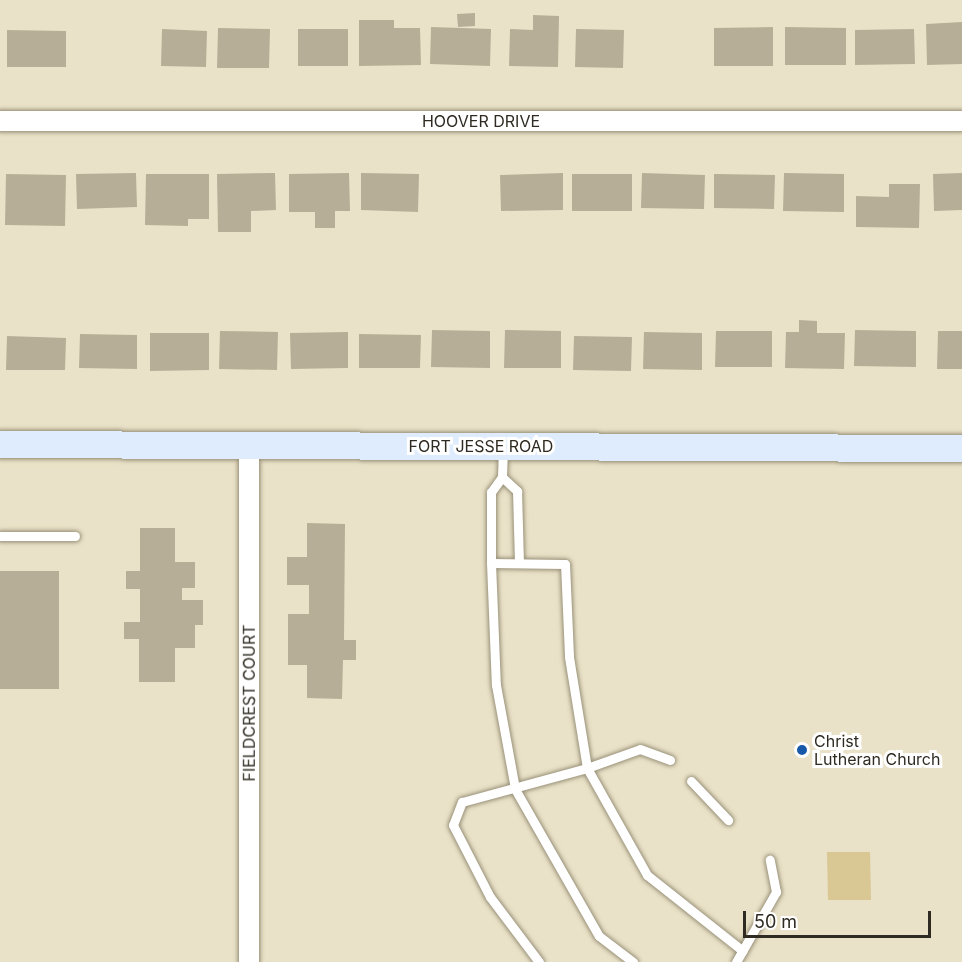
<!DOCTYPE html>
<style>
body{margin:0}
#map{position:relative;width:962px;height:962px;overflow:hidden;background:#eae2c8;font-family:Inter,sans-serif}
div>[style]{position:absolute}
.green>*{inset:0;background:#d9c794}
.building>*{inset:0;background:#b6ae96}
.roads{filter:drop-shadow(0 0 2px #999179) drop-shadow(0 0 2px #999179)}
.service>*{height:9px;margin:-4.5px;padding:0 4.5px;transform-origin:4.5px;border-radius:4.5px;background:#fff}
.minor>*{height:20px;margin:-10px;padding:0 10px;transform-origin:10px;border-radius:10px;background:#fff}
.secondary>*{height:27px;margin:-13.5px;padding:0 13.5px;transform-origin:13.5px;border-radius:13.5px;background:#dfecfd}
.dots>*{width:16px;height:16px;translate:-50% -50%;box-sizing:border-box;border:3px solid #fff;border-radius:50%}
span{translate:-50% -50%;white-space:nowrap;text-align:center;line-height:1.15;-webkit-text-stroke:6px #fff;paint-order:stroke}
.street-label{font-size:16px;color:#2f2b22}
.poi-label{font-size:16px;color:#2f2b22}
.left{translate:0 -50%;text-align:left}
.scale{position:absolute;left:743px;top:911px;width:188px;height:27px;box-sizing:border-box;border:3px solid #2f2b22;border-top:0;padding-left:8px;font-size:18px;line-height:21px;white-space:nowrap;color:#2f2b22;-webkit-text-stroke:4px #fff;paint-order:stroke}
</style>
<div id="map">
<div class="green">
<div style="clip-path:polygon(870px 852px,871px 900px,828px 900px,827px 852px)"></div>
</div>
<div class="building">
<div style="clip-path:polygon(475px 13px,475px 26px,458px 27px,457px 14px)"></div>
<div style="clip-path:polygon(533px 15px,559px 16px,558px 67px,509px 66px,510px 29px,533px 30px)"></div>
<div style="clip-path:polygon(359px 20px,394px 20px,394px 28px,420px 28px,421px 65px,359px 66px)"></div>
<div style="clip-path:polygon(962px 22px,962px 64px,927px 65px,926px 24px)"></div>
<div style="clip-path:polygon(431px 27px,491px 29px,490px 66px,430px 64px)"></div>
<div style="clip-path:polygon(773px 27px,773px 66px,714px 66px,714px 28px)"></div>
<div style="clip-path:polygon(785px 27px,846px 28px,846px 65px,785px 65px)"></div>
<div style="clip-path:polygon(218px 28px,270px 29px,269px 68px,217px 68px)"></div>
<div style="clip-path:polygon(162px 29px,207px 31px,206px 67px,161px 66px)"></div>
<div style="clip-path:polygon(298px 29px,348px 29px,348px 66px,298px 66px)"></div>
<div style="clip-path:polygon(576px 29px,624px 30px,623px 68px,575px 67px)"></div>
<div style="clip-path:polygon(914px 29px,915px 64px,855px 65px,855px 30px)"></div>
<div style="clip-path:polygon(7px 30px,66px 31px,66px 67px,7px 67px)"></div>
<div style="clip-path:polygon(136px 173px,137px 207px,77px 209px,76px 174px)"></div>
<div style="clip-path:polygon(275px 173px,276px 210px,251px 211px,251px 232px,218px 232px,217px 174px)"></div>
<div style="clip-path:polygon(349px 173px,350px 211px,335px 211px,335px 228px,315px 228px,315px 212px,289px 212px,289px 174px)"></div>
<div style="clip-path:polygon(361px 173px,419px 174px,418px 212px,361px 210px)"></div>
<div style="clip-path:polygon(563px 173px,563px 210px,501px 211px,500px 175px)"></div>
<div style="clip-path:polygon(642px 173px,705px 175px,704px 209px,641px 208px)"></div>
<div style="clip-path:polygon(784px 173px,844px 174px,844px 212px,783px 211px)"></div>
<div style="clip-path:polygon(962px 173px,962px 210px,934px 211px,933px 174px)"></div>
<div style="clip-path:polygon(6px 174px,66px 175px,65px 226px,5px 225px)"></div>
<div style="clip-path:polygon(146px 174px,209px 174px,209px 219px,188px 219px,188px 226px,145px 225px)"></div>
<div style="clip-path:polygon(572px 174px,632px 174px,632px 211px,572px 211px)"></div>
<div style="clip-path:polygon(714px 174px,775px 175px,774px 209px,714px 208px)"></div>
<div style="clip-path:polygon(889px 184px,920px 184px,919px 228px,856px 227px,856px 196px,889px 197px)"></div>
<div style="clip-path:polygon(799px 320px,817px 321px,817px 333px,845px 333px,844px 369px,785px 368px,786px 332px,799px 332px)"></div>
<div style="clip-path:polygon(432px 330px,490px 331px,490px 368px,431px 367px)"></div>
<div style="clip-path:polygon(505px 330px,561px 331px,561px 368px,504px 368px)"></div>
<div style="clip-path:polygon(855px 330px,916px 331px,916px 367px,854px 366px)"></div>
<div style="clip-path:polygon(220px 331px,278px 332px,277px 370px,219px 369px)"></div>
<div style="clip-path:polygon(716px 331px,772px 331px,772px 367px,715px 367px)"></div>
<div style="clip-path:polygon(938px 331px,962px 331px,962px 369px,937px 369px)"></div>
<div style="clip-path:polygon(348px 332px,348px 368px,291px 369px,290px 333px)"></div>
<div style="clip-path:polygon(644px 332px,702px 333px,702px 370px,643px 369px)"></div>
<div style="clip-path:polygon(150px 333px,209px 333px,209px 370px,150px 371px)"></div>
<div style="clip-path:polygon(80px 334px,137px 335px,137px 369px,79px 368px)"></div>
<div style="clip-path:polygon(359px 334px,421px 335px,420px 368px,359px 368px)"></div>
<div style="clip-path:polygon(7px 336px,66px 338px,65px 370px,6px 370px)"></div>
<div style="clip-path:polygon(574px 336px,632px 337px,631px 371px,573px 370px)"></div>
<div style="clip-path:polygon(307px 523px,345px 524px,344px 640px,356px 640px,356px 660px,343px 660px,342px 699px,307px 698px,307px 665px,288px 665px,288px 614px,309px 614px,309px 585px,287px 585px,287px 557px,307px 557px)"></div>
<div style="clip-path:polygon(140px 528px,175px 528px,175px 562px,195px 562px,195px 588px,182px 588px,182px 600px,203px 600px,203px 625px,195px 625px,195px 648px,175px 648px,175px 682px,139px 682px,139px 639px,124px 639px,124px 622px,140px 622px,140px 589px,126px 589px,126px 571px,140px 571px)"></div>
<div style="clip-path:polygon(0 571px,59px 571px,59px 689px,0 689px)"></div>
</div>
<div class="roads">
<div class="service">
<div style="left:503px;top:448px;width:29px;rotate:92deg"></div>
<div style="left:502px;top:477px;width:19px;rotate:126deg"></div>
<div style="left:491px;top:492px;width:71px;rotate:90deg"></div>
<div style="left:491px;top:563px;width:122px;rotate:87.7deg"></div>
<div style="left:496px;top:685px;width:106px;rotate:79.6deg"></div>
<div style="left:515px;top:789px;width:169px;rotate:60.3deg"></div>
<div style="left:599px;top:936px;width:43px;rotate:37.4deg"></div>
<div style="left:502px;top:477px;width:21px;rotate:43deg"></div>
<div style="left:517px;top:491px;width:72px;rotate:88.4deg"></div>
<div style="left:0;top:536px;width:75px"></div>
<div style="left:491px;top:563px;width:74px;rotate:0.8deg"></div>
<div style="left:565px;top:564px;width:93px;rotate:87.5deg"></div>
<div style="left:569px;top:657px;width:112px;rotate:80.8deg"></div>
<div style="left:587px;top:768px;width:123px;rotate:60.7deg"></div>
<div style="left:647px;top:875px;width:122px;rotate:38.4deg"></div>
<div style="left:691px;top:781px;width:54px;rotate:46.5deg"></div>
<div style="left:539px;top:962px;width:81px;rotate:-127deg"></div>
<div style="left:490px;top:897px;width:81px;rotate:-117.2deg"></div>
<div style="left:453px;top:825px;width:25px;rotate:-69deg"></div>
<div style="left:462px;top:802px;width:130px;rotate:-15.2deg"></div>
<div style="left:587px;top:768px;width:56px;rotate:-19.7deg"></div>
<div style="left:640px;top:749px;width:32px;rotate:20deg"></div>
<div style="left:736px;top:962px;width:81px;rotate:-60.3deg"></div>
<div style="left:776px;top:892px;width:33px;rotate:-101deg"></div>
</div>
<div class="minor">
<div style="left:0;top:121px;width:962px"></div>
<div style="left:249px;top:444px;width:518px;rotate:90deg"></div>
</div>
<div class="secondary">
<div style="left:0;top:444px;width:962px;rotate:0.24deg"></div>
</div>
</div>
<div class="dots">
<div style="left:802px;top:750px;background:#1758a8"></div>
</div>
<div class="street-label">
<span style="left:481px;top:121px">HOOVER DRIVE</span>
<span style="left:481px;top:446px">FORT JESSE ROAD</span>
<span style="left:249px;top:703px;rotate:-90deg">FIELDCREST COURT</span>
</div>
<div class="poi-label">
<span class="left" style="left:814px;top:750px">Christ<br>Lutheran Church</span>
</div>
<div class="scale">50 m</div>
</div>
